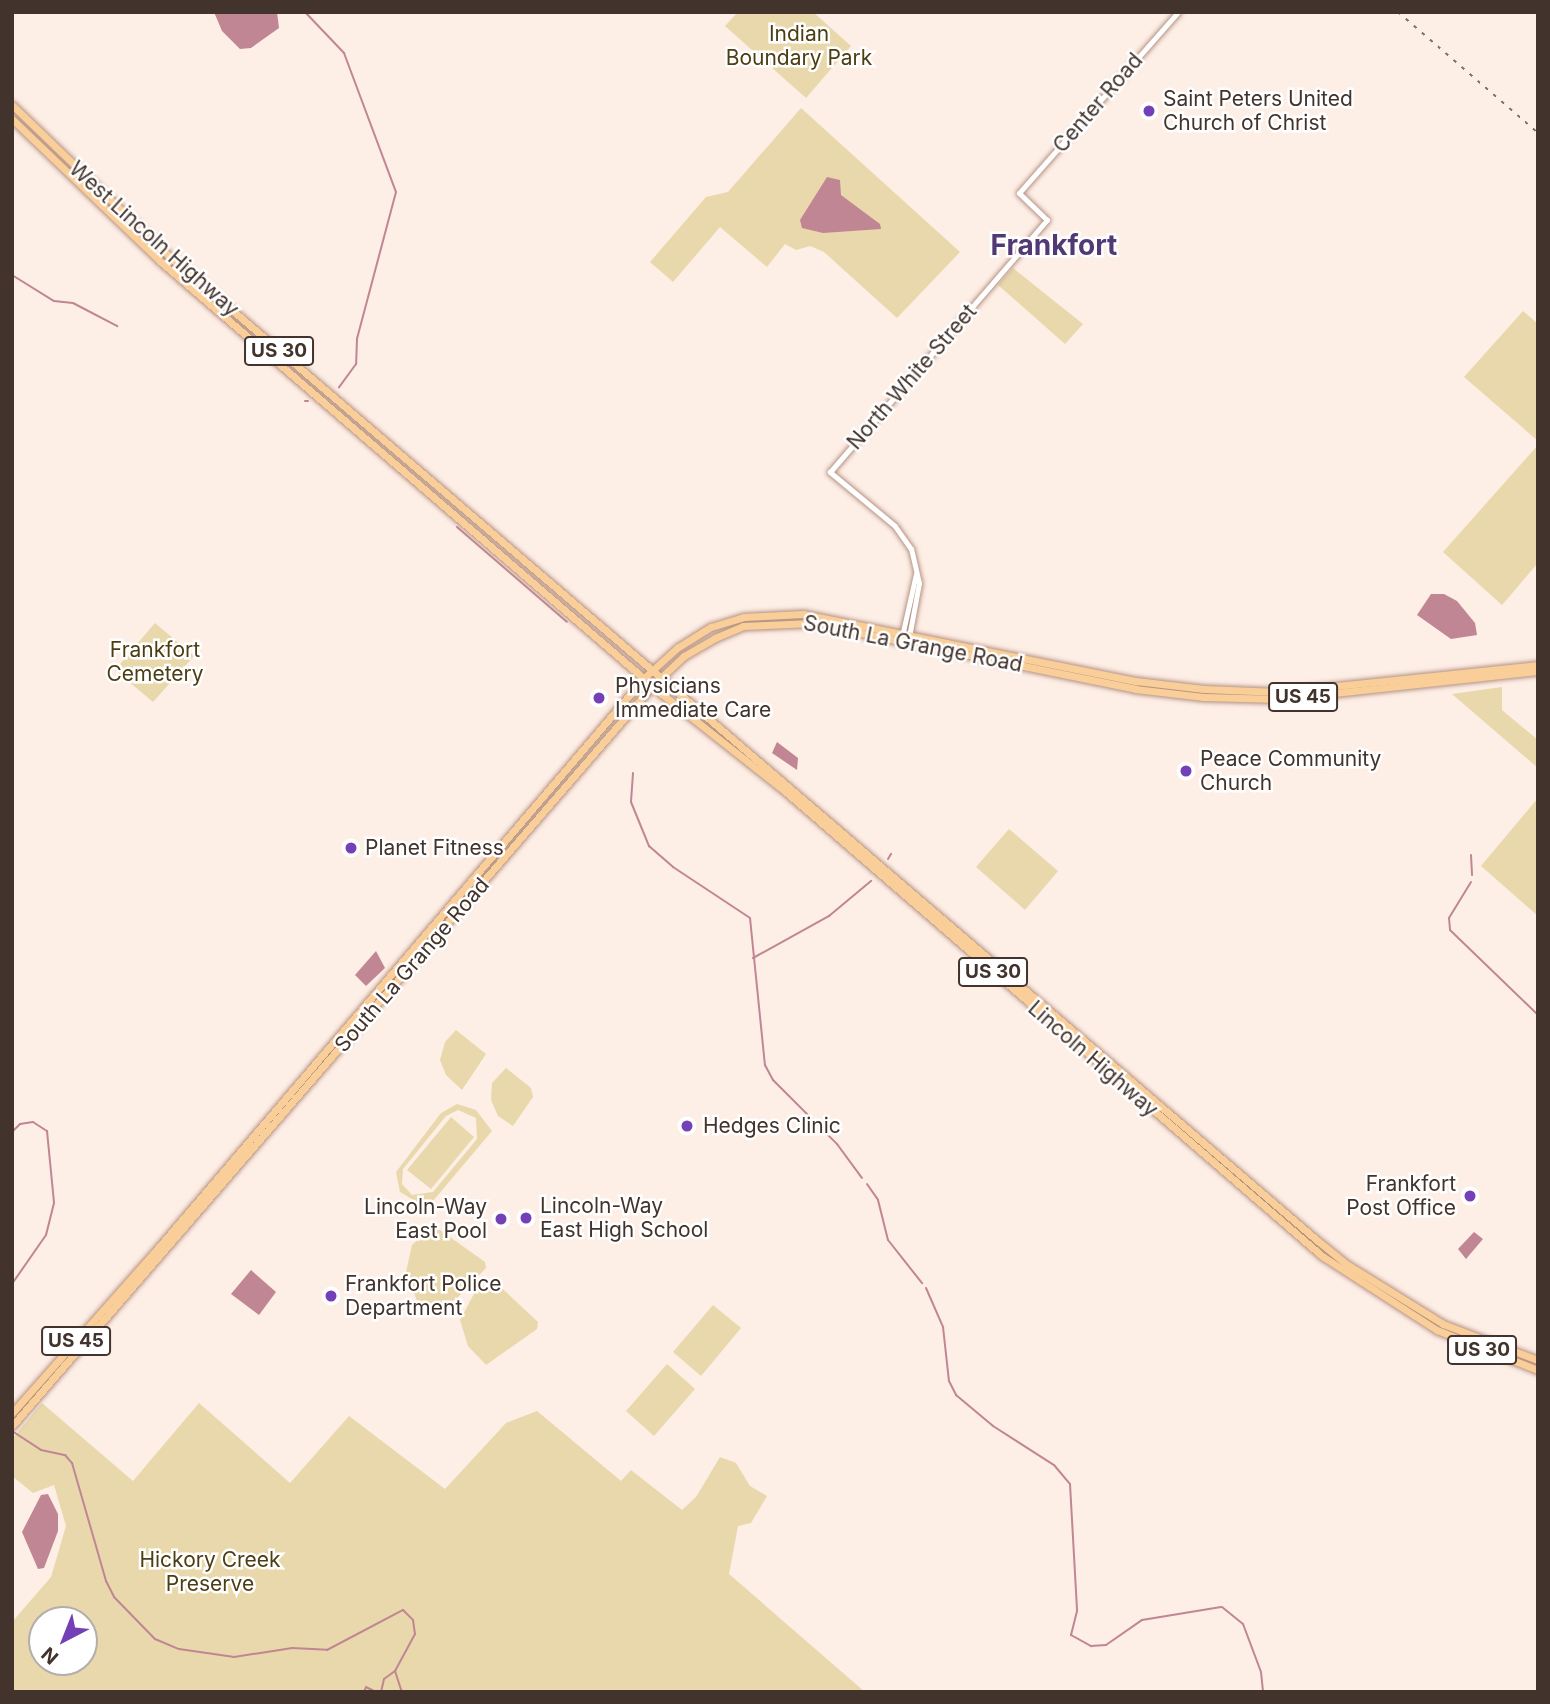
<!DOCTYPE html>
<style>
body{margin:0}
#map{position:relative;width:1550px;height:1704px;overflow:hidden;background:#fdeee6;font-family:Inter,sans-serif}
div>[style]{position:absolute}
.green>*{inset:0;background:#e9d8ac}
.water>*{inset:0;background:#c18693}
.stream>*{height:2px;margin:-1px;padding:0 1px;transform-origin:1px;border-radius:1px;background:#c18693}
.roads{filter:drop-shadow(0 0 2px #b69382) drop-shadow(0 0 2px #b69382)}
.minor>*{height:5px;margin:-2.5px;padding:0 2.5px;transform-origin:2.5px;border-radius:2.5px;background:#fff}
.major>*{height:7px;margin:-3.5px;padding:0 3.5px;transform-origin:3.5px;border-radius:3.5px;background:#face98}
.rail>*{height:2px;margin-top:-1px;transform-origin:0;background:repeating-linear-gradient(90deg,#7c6d66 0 3.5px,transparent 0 10.5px)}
.dots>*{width:19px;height:19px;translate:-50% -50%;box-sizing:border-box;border:4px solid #fff;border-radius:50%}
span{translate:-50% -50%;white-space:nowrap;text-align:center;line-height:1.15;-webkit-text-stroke:5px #fff;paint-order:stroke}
.shield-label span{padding:2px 5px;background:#fff;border:2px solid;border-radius:5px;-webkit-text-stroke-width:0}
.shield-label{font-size:19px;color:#42332c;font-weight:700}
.park-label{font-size:21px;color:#4c3e12}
.poi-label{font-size:21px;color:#42332c}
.left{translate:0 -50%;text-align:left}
.right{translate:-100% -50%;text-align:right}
.street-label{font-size:21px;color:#42332c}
.district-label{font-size:28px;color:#513975;font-weight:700}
.frame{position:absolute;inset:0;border:14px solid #42332c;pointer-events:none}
.north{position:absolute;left:28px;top:1606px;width:70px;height:70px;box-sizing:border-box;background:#fff;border:2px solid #b3adab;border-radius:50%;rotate:222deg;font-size:19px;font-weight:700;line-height:28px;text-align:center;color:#42332c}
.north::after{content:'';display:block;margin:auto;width:24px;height:32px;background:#7440b7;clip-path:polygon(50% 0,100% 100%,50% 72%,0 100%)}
</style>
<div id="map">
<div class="green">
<div style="clip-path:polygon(738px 12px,813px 12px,851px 46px,806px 98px,725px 26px)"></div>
<div style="clip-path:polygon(801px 108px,960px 252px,897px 318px,824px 252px,810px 246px,796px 250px,785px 244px,767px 267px,720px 227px,673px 282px,650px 262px,706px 197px,728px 192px)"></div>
<div style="clip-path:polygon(1013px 268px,1083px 324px,1065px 344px,998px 285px)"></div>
<div style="clip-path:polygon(1523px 311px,1538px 324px,1538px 441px,1464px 377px)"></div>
<div style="clip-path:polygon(1538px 445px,1538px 563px,1502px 605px,1443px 552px)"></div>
<div style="clip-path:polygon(155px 623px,194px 656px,153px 702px,115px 670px)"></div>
<div style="clip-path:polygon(1502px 687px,1502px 710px,1538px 740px,1538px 768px,1452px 694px)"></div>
<div style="clip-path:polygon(1538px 798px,1538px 916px,1481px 866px)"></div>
<div style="clip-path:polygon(1009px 829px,1058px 871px,1025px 910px,976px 867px)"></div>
<div style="clip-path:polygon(456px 1030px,486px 1054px,462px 1090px,446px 1075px,440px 1060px,445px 1042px)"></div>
<div style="clip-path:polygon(506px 1068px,531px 1088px,533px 1097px,513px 1126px,498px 1116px,491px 1100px,492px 1083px)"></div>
<div style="clip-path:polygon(evenodd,457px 1104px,476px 1110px,492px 1131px,427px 1208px,400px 1192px,396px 1172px,441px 1113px,457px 1104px,458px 1110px,476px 1118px,477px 1139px,433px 1192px,412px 1195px,402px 1184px,403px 1169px,446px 1116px,458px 1110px)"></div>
<div style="clip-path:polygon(451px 1117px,474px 1137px,431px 1189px,407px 1170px)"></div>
<div style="clip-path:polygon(433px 1225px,485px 1262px,486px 1268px,441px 1315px,417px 1301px,406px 1272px,412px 1245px)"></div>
<div style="clip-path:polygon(492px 1279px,538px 1322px,537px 1329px,486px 1365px,468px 1346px,460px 1320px,475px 1292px)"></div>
<div style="clip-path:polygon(713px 1305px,741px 1328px,701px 1376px,673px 1352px)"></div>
<div style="clip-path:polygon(667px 1364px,695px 1389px,654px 1436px,626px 1411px)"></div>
<div style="clip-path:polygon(evenodd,42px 1403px,133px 1481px,199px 1403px,290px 1483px,349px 1416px,445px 1489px,506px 1423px,537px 1411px,621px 1481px,631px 1470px,682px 1510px,696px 1497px,720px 1457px,736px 1463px,750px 1486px,767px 1496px,751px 1523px,738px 1526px,729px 1574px,865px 1692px,12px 1692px,12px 1622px,51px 1577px,66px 1526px,54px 1485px,33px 1493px,12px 1476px,12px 1439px,42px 1403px,42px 1620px,84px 1620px,84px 1662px,42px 1662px,42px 1620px)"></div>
</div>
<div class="water">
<div style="clip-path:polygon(214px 12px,277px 12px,279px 28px,251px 48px,240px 49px,222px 31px)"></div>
<div style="clip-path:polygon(827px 177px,840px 180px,841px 195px,880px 224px,881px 229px,823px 233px,802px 228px,800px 220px)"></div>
<div style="clip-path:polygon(1431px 594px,1444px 594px,1457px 601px,1475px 623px,1477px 635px,1451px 639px,1417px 615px)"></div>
<div style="clip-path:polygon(777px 742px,798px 758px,797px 770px,772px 753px)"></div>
<div style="clip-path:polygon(376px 951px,385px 968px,366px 986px,355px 975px)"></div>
<div style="clip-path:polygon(1474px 1232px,1483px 1239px,1466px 1259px,1458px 1249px)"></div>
<div style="clip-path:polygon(251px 1270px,276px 1292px,259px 1315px,231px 1294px)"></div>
<div style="clip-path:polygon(48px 1494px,58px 1514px,58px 1531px,44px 1568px,38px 1569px,22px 1532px,41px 1495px)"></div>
</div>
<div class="stream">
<div style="left:305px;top:12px;width:57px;rotate:46.4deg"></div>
<div style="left:344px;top:53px;width:148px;rotate:69.5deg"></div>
<div style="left:396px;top:192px;width:152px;rotate:104.9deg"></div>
<div style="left:357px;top:339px;width:25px;rotate:92deg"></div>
<div style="left:356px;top:364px;width:29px;rotate:126deg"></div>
<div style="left:12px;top:275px;width:49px;rotate:31.8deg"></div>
<div style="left:54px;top:301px;width:19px;rotate:6deg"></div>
<div style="left:73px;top:303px;width:50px;rotate:27.6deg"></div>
<div style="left:305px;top:401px;width:3px"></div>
<div style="left:457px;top:527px;width:145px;rotate:40.8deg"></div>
<div style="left:633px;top:773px;width:29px;rotate:94deg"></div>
<div style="left:631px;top:802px;width:48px;rotate:67.8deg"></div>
<div style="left:649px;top:846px;width:32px;rotate:41deg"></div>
<div style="left:673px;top:867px;width:92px;rotate:33.5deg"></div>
<div style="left:750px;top:918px;width:148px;rotate:84.2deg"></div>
<div style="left:765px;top:1065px;width:17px;rotate:62deg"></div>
<div style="left:773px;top:1080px;width:91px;rotate:45deg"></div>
<div style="left:837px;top:1144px;width:42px;rotate:53.7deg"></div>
<div style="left:1471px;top:855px;width:20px;rotate:87deg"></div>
<div style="left:888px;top:859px;width:6px;rotate:-59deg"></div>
<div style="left:1471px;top:882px;width:42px;rotate:121.4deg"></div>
<div style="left:1449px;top:918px;width:12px;rotate:85deg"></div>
<div style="left:1450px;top:930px;width:122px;rotate:44deg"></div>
<div style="left:753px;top:958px;width:87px;rotate:-28.9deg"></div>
<div style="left:829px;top:916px;width:55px;rotate:-39.8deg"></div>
<div style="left:12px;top:1132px;width:11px;rotate:-45deg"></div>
<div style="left:20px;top:1124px;width:13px;rotate:-9deg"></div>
<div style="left:33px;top:1122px;width:17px;rotate:33deg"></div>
<div style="left:47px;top:1131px;width:72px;rotate:84.4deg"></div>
<div style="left:54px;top:1203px;width:33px;rotate:104deg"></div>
<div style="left:46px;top:1235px;width:60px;rotate:124.8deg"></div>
<div style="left:867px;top:1184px;width:19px;rotate:55deg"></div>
<div style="left:878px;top:1200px;width:41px;rotate:76deg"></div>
<div style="left:888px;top:1240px;width:55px;rotate:51.7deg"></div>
<div style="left:926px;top:1288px;width:43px;rotate:66.4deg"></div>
<div style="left:943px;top:1327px;width:54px;rotate:83.7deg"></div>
<div style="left:949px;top:1381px;width:16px;rotate:63deg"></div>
<div style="left:956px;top:1395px;width:48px;rotate:40deg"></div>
<div style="left:993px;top:1426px;width:72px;rotate:32.6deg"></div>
<div style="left:1054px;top:1465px;width:25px;rotate:50deg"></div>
<div style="left:1070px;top:1484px;width:127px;rotate:86.8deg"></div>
<div style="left:1077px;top:1611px;width:25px;rotate:104deg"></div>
<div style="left:1071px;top:1635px;width:23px;rotate:29deg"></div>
<div style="left:1091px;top:1646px;width:15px;rotate:-4deg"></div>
<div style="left:1106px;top:1645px;width:44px;rotate:-34.8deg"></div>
<div style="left:1142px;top:1620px;width:80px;rotate:-9.3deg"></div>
<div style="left:12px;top:1431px;width:35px;rotate:33deg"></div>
<div style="left:41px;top:1450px;width:25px;rotate:12deg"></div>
<div style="left:65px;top:1455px;width:11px;rotate:49deg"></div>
<div style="left:72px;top:1463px;width:123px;rotate:73.9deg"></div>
<div style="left:106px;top:1581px;width:18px;rotate:63deg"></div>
<div style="left:114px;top:1597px;width:59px;rotate:45.7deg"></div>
<div style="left:155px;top:1639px;width:26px;rotate:23deg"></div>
<div style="left:179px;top:1649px;width:56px;rotate:8.3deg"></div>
<div style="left:234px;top:1657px;width:59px;rotate:-8.8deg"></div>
<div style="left:292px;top:1648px;width:35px;rotate:3deg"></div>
<div style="left:327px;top:1650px;width:86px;rotate:-27.8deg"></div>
<div style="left:403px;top:1610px;width:14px;rotate:45deg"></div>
<div style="left:413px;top:1620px;width:14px;rotate:82deg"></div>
<div style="left:415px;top:1634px;width:42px;rotate:118.4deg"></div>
<div style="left:395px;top:1671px;width:22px;rotate:72deg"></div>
<div style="left:1222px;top:1607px;width:27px;rotate:39deg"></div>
<div style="left:1243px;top:1624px;width:51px;rotate:69.4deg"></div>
<div style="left:1261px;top:1672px;width:20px;rotate:84deg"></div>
<div style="left:364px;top:1692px;width:5px;rotate:-68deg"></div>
<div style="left:366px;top:1687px;width:11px;rotate:27deg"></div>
<div style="left:381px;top:1692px;width:13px;rotate:-77deg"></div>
<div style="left:384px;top:1679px;width:14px;rotate:-36deg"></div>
<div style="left:537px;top:1692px;width:4px"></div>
<div style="left:553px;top:1692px;width:58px"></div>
</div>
<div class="roads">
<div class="minor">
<div style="left:902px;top:636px;width:64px;rotate:-77.3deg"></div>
<div style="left:909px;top:637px;width:55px;rotate:-79.5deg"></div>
<div style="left:919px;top:583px;width:35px;rotate:-103deg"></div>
<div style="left:911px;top:549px;width:28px;rotate:-125deg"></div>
<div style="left:895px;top:526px;width:85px;rotate:-140.3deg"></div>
<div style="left:830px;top:472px;width:333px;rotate:-49.3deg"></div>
<div style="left:1047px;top:220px;width:39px;rotate:-136deg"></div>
<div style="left:1019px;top:193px;width:241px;rotate:-48.7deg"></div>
</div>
<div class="major">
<div style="left:12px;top:105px;width:218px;rotate:43.9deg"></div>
<div style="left:169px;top:256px;width:1513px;rotate:40.61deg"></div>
<div style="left:1318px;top:1241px;width:38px;rotate:39deg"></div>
<div style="left:1348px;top:1265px;width:112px;rotate:31.8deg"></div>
<div style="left:1443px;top:1324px;width:102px;rotate:20.8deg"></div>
<div style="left:12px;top:119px;width:207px;rotate:43.8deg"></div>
<div style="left:161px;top:262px;width:663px;rotate:40.78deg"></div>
<div style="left:663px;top:695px;width:158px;rotate:38.3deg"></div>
<div style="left:787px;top:793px;width:708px;rotate:40.87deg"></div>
<div style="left:1322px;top:1256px;width:137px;rotate:32.8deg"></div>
<div style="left:1437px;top:1330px;width:109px;rotate:21.6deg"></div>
<div style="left:12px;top:1413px;width:220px;rotate:-48.5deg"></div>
<div style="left:158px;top:1248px;width:749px;rotate:-49.55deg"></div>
<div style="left:644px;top:678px;width:45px;rotate:-42.3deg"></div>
<div style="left:677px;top:648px;width:40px;rotate:-32deg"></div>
<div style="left:711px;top:627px;width:34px;rotate:-17deg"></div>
<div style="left:744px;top:617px;width:59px;rotate:-2.9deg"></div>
<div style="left:803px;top:614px;width:340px;rotate:11.4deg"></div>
<div style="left:1136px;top:681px;width:68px;rotate:6.7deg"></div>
<div style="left:1204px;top:689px;width:74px;rotate:2.3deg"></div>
<div style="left:1278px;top:692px;width:261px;rotate:-5.9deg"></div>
<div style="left:12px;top:1426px;width:978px;rotate:-49.14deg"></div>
<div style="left:652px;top:686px;width:44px;rotate:-43.2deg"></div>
<div style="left:684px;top:656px;width:36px;rotate:-30deg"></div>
<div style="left:715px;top:638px;width:30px;rotate:-23deg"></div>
<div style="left:743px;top:626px;width:69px;rotate:-2.5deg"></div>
<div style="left:812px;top:623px;width:330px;rotate:11.5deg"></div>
<div style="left:1135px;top:689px;width:69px;rotate:6.6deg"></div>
<div style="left:1204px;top:697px;width:76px;rotate:1.5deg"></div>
<div style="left:1280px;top:699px;width:260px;rotate:-6.2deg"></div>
</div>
</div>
<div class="rail">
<div style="left:1398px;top:12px;width:185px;rotate:40.8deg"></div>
</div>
<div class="dots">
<div style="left:1149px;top:111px;background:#7440b7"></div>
<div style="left:599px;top:698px;background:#7440b7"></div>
<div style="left:1186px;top:771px;background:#7440b7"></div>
<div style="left:351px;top:848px;background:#7440b7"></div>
<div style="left:687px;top:1126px;background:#7440b7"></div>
<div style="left:1470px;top:1196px;background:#7440b7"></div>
<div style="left:526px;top:1218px;background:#7440b7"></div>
<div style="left:501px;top:1219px;background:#7440b7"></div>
<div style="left:331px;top:1296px;background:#7440b7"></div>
</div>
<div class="shield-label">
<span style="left:279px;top:351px">US 30</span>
<span style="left:1303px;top:697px">US 45</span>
<span style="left:993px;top:972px">US 30</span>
<span style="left:76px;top:1341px">US 45</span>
<span style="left:1482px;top:1350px">US 30</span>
</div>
<div class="park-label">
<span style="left:799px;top:46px">Indian<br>Boundary Park</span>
<span style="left:155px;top:662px">Frankfort<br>Cemetery</span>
<span style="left:210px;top:1572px">Hickory Creek<br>Preserve</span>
</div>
<div class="poi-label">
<span class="left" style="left:1163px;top:111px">Saint Peters United<br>Church of Christ</span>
<span class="left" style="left:615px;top:698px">Physicians<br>Immediate Care</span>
<span class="left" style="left:1200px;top:771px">Peace Community<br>Church</span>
<span class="left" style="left:365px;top:848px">Planet Fitness</span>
<span class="left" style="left:703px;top:1126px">Hedges Clinic</span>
<span class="right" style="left:1456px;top:1196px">Frankfort<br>Post Office</span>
<span class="left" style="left:540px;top:1218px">Lincoln-Way<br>East High School</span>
<span class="right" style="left:487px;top:1219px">Lincoln-Way<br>East Pool</span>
<span class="left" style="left:345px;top:1296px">Frankfort Police<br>Department</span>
</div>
<div class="street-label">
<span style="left:1098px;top:103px;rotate:-49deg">Center Road</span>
<span style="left:154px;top:239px;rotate:42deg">West Lincoln Highway</span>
<span style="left:912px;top:377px;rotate:-49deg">North White Street</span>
<span style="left:913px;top:644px;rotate:11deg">South La Grange Road</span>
<span style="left:412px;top:965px;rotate:-49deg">South La Grange Road</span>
<span style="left:1093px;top:1059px;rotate:41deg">Lincoln Highway</span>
</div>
<div class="district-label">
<span style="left:1054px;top:245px">Frankfort</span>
</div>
<div class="frame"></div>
<div class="north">N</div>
</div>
